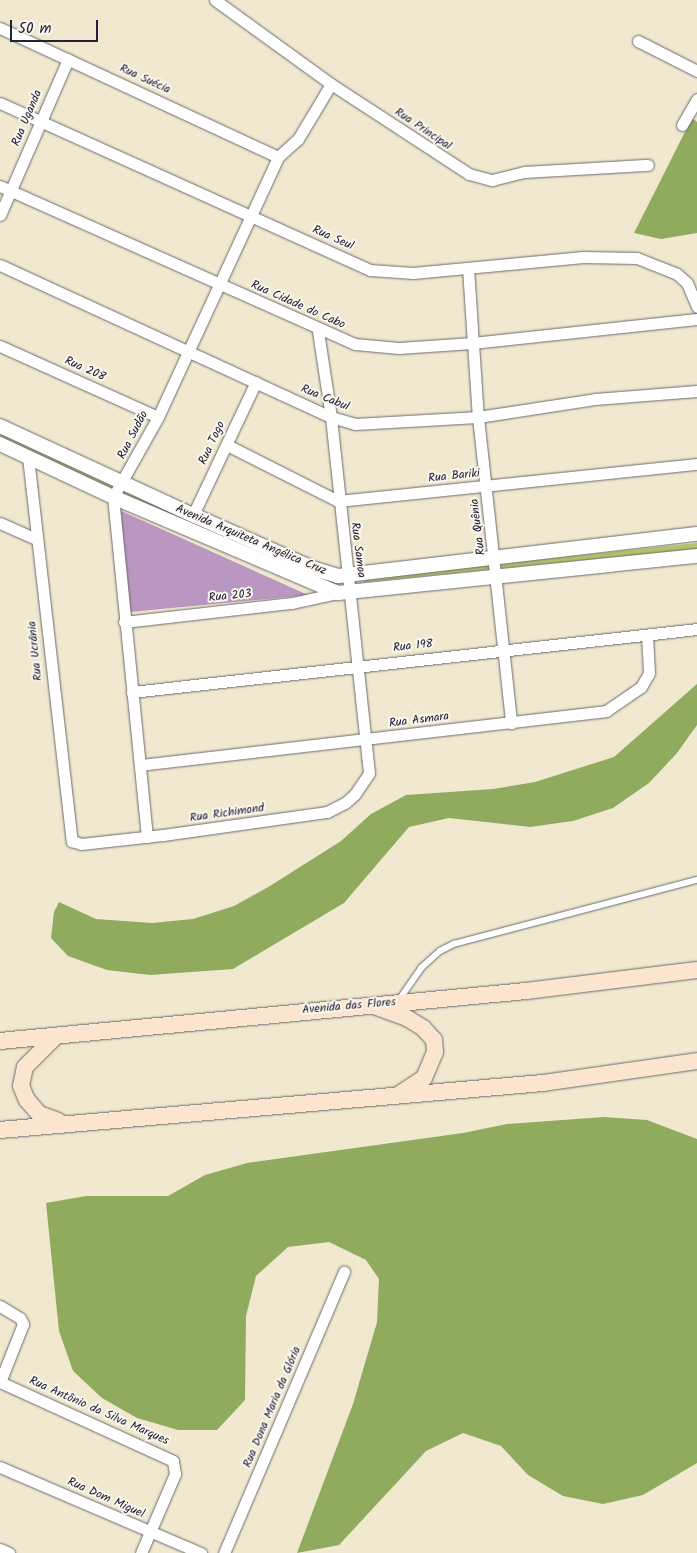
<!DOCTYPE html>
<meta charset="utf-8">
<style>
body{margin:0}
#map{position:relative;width:697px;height:1553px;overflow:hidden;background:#f0e9cf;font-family:Kalam,sans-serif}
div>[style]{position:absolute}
.green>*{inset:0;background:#b5c669}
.forest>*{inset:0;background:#90ab5d}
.building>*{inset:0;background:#ba97c1}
.roads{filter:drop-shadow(0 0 1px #6a686f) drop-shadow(0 0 1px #6a686f)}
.service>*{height:5.5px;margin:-2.75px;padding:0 2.75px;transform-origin:2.75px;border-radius:2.75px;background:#fff}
.minor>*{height:11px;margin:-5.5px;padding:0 5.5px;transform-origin:5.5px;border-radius:5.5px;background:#fff}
.tertiary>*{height:14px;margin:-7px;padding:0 7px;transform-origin:7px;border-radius:7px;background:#fff}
.secondary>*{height:16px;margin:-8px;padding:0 8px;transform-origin:8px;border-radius:8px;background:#fbe5cf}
span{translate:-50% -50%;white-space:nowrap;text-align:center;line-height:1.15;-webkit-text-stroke:4px #fbf7ec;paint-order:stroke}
.street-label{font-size:12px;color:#22223b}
.scale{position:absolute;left:10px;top:20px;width:88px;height:22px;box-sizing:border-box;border:2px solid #22223b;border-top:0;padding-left:6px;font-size:15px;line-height:18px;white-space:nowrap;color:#22223b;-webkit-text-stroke:4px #fbf7ec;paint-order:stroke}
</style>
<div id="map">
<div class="green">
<div style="clip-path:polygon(0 434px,327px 581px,330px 583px,0 441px)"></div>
<div style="clip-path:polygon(697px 543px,697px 549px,364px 582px,365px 578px)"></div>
</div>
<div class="forest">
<div style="clip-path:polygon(692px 118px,697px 122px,697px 233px,661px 239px,634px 233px)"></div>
<div style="clip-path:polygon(697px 684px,697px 725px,677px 753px,649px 783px,613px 808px,573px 821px,530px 827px,449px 818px,409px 827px,344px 903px,233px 969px,150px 975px,107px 970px,68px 956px,51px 938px,54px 912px,59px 902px,96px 919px,152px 923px,193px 919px,234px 906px,270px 886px,341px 841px,371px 814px,406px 795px,493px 789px,535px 782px,614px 757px)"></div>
<div style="clip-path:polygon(604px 1117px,647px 1120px,697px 1139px,697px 1463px,643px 1495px,603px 1504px,563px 1496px,528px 1475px,501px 1446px,463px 1433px,426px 1451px,339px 1545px,297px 1553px,353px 1404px,377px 1322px,379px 1279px,366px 1260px,329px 1242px,288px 1247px,256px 1276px,246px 1316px,245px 1400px,217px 1430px,178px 1430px,137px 1418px,102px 1398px,73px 1371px,59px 1331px,46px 1203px,86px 1196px,168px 1196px,205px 1175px,247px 1163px,463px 1133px,507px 1124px)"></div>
</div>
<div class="building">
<div style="clip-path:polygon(119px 510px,308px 595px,130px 612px)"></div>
</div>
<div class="roads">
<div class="service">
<div style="left:399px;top:1000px;width:39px;rotate:-55deg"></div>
<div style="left:421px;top:968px;width:25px;rotate:-42deg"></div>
<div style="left:440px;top:951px;width:16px;rotate:-27deg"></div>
<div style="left:454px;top:944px;width:251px;rotate:-14.8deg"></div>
</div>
<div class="minor">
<div style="left:215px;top:0;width:143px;rotate:35.9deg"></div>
<div style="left:331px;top:84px;width:165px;rotate:33.1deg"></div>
<div style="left:469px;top:174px;width:24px;rotate:15deg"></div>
<div style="left:492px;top:180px;width:34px;rotate:-14deg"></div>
<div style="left:525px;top:172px;width:123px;rotate:-3.3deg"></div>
<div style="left:0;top:28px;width:306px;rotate:24.9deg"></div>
<div style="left:638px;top:41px;width:66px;rotate:27deg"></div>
<div style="left:0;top:103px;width:406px;rotate:24.3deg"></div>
<div style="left:370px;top:270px;width:43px;rotate:4deg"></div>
<div style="left:413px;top:273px;width:171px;rotate:-5.4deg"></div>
<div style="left:583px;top:257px;width:54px;rotate:1.1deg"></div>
<div style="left:637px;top:258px;width:43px;rotate:21.8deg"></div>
<div style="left:677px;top:274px;width:13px;rotate:42deg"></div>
<div style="left:687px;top:283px;width:26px;rotate:67deg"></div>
<div style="left:682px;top:125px;width:30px;rotate:-60deg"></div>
<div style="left:0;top:186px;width:389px;rotate:24deg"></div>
<div style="left:355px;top:344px;width:44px;rotate:5.2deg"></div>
<div style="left:399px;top:348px;width:73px;rotate:-3.9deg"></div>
<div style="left:472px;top:343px;width:226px;rotate:-6.1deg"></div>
<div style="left:0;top:215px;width:170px;rotate:-66.4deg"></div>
<div style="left:0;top:265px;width:364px;rotate:24.7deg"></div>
<div style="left:331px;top:417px;width:25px;rotate:16deg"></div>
<div style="left:355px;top:424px;width:123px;rotate:-3.3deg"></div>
<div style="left:478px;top:417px;width:118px;rotate:-8.7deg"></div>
<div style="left:595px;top:399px;width:102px;rotate:-4.5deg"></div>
<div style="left:468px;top:268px;width:149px;rotate:86.2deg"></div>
<div style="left:478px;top:417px;width:308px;rotate:83.8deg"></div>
<div style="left:0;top:346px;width:173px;rotate:24.2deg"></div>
<div style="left:227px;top:445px;width:124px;rotate:26.8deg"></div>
<div style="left:338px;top:501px;width:361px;rotate:-5.9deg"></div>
<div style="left:28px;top:457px;width:387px;rotate:83.5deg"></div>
<div style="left:72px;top:841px;width:9px;rotate:18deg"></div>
<div style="left:81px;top:844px;width:82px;rotate:-6.3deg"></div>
<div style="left:163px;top:835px;width:166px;rotate:-8deg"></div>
<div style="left:327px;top:812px;width:20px;rotate:-27deg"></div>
<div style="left:345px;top:803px;width:13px;rotate:-42deg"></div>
<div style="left:355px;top:794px;width:25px;rotate:-56deg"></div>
<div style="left:369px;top:773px;width:358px;rotate:-96.1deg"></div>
<div style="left:331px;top:417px;width:87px;rotate:-98.6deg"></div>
<div style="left:193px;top:515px;width:147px;rotate:-64.7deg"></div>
<div style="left:0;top:523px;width:39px;rotate:24deg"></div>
<div style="left:124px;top:622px;width:169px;rotate:-6.5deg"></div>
<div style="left:292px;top:603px;width:47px;rotate:-12.3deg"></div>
<div style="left:132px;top:692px;width:569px;rotate:-6.36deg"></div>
<div style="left:140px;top:765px;width:469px;rotate:-6.6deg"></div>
<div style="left:606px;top:711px;width:42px;rotate:-34.4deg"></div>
<div style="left:641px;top:687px;width:16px;rotate:-60deg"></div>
<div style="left:649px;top:673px;width:38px;rotate:-93deg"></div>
<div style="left:147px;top:837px;width:342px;rotate:-95.7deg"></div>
<div style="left:113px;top:497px;width:92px;rotate:-60.6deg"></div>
<div style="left:158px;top:417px;width:286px;rotate:-65.2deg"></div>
<div style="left:278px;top:157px;width:27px;rotate:-42deg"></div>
<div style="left:298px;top:139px;width:64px;rotate:-59deg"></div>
<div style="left:0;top:1306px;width:23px;rotate:31deg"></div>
<div style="left:20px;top:1318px;width:7px;rotate:63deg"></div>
<div style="left:23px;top:1324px;width:62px;rotate:111.6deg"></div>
<div style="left:0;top:1382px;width:190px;rotate:24.5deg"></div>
<div style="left:173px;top:1461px;width:13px;rotate:81deg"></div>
<div style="left:175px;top:1474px;width:86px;rotate:113.3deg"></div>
<div style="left:0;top:1467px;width:219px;rotate:23.2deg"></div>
<div style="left:0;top:1549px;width:10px;rotate:24deg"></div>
<div style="left:224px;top:1553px;width:306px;rotate:-66.9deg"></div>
</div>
<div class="tertiary">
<div style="left:0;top:426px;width:213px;rotate:24.8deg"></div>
<div style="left:193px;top:515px;width:133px;rotate:23.9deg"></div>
<div style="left:315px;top:569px;width:24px;rotate:17deg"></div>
<div style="left:338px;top:576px;width:361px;rotate:-6.7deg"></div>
<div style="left:0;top:444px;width:125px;rotate:25.1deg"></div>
<div style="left:113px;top:497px;width:245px;rotate:23.1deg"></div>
<div style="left:338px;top:593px;width:361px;rotate:-5.9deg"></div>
</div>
<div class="secondary">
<div style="left:374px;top:1006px;width:35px;rotate:20deg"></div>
<div style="left:407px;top:1018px;width:19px;rotate:32deg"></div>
<div style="left:423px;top:1028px;width:16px;rotate:47deg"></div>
<div style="left:434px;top:1040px;width:12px;rotate:85deg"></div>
<div style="left:435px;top:1052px;width:28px;rotate:113deg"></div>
<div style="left:424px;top:1078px;width:30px;rotate:147deg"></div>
<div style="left:56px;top:1036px;width:44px;rotate:135deg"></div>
<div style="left:25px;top:1067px;width:19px;rotate:102deg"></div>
<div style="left:21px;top:1086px;width:15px;rotate:67deg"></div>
<div style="left:27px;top:1100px;width:18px;rotate:49deg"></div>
<div style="left:39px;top:1114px;width:20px;rotate:20deg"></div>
<div style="left:0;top:1041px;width:528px;rotate:-5.43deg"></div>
<div style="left:526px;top:991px;width:172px;rotate:-7deg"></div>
<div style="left:0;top:1130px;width:545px;rotate:-4.95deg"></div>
<div style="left:543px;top:1083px;width:156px;rotate:-8.1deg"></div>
</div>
</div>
<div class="street-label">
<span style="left:145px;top:79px;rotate:25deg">Rua Suécia</span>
<span style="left:27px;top:118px;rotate:-67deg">Rua Uganda</span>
<span style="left:423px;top:129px;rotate:34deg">Rua Principal</span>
<span style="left:333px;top:238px;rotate:24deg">Rua Seul</span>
<span style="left:298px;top:305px;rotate:24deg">Rua Cidade do Cabo</span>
<span style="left:85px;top:369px;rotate:24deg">Rua 208</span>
<span style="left:325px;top:398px;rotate:22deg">Rua Cabul</span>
<span style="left:133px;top:435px;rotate:-63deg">Rua Sudão</span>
<span style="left:212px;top:443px;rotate:-65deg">Rua Togo</span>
<span style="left:454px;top:476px;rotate:-6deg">Rua Bariki</span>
<span style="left:478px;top:527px;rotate:-97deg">Rua Quênia</span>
<span style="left:251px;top:540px;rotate:23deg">Avenida Arquiteta Angélica Cruz</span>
<span style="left:358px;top:550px;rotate:83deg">Rua Samoa</span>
<span style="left:230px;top:596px;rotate:-6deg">Rua 203</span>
<span style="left:413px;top:646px;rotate:-6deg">Rua 198</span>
<span style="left:35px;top:651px;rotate:-96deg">Rua Ucrânia</span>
<span style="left:419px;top:720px;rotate:-7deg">Rua Asmara</span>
<span style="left:227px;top:813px;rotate:-8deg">Rua Richimond</span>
<span style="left:349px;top:1006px;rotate:-5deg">Avenida das Flores</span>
<span style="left:272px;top:1407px;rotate:-67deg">Rua Dona Maria da Glória</span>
<span style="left:99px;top:1411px;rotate:24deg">Rua Antônio da Silva Marques</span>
<span style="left:106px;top:1498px;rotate:24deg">Rua Dom Miguel</span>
</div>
<div class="scale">50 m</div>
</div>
